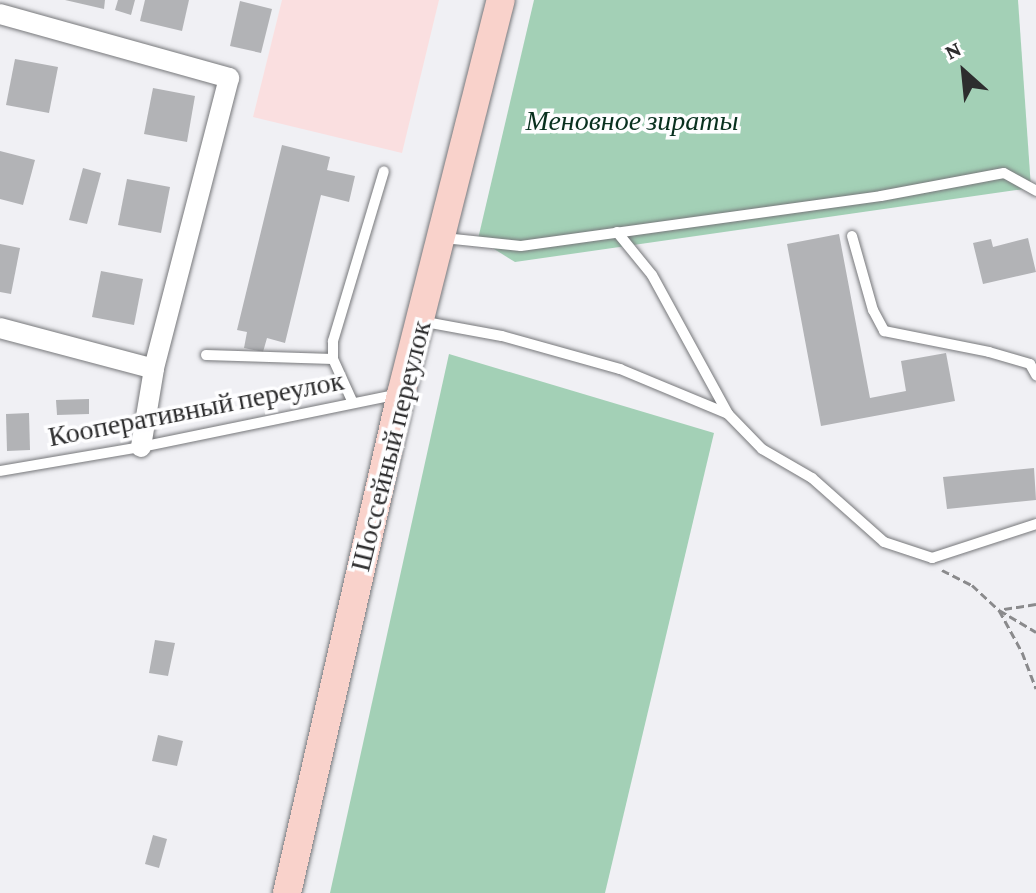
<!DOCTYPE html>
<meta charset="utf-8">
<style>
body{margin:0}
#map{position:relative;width:1036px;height:893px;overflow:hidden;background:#f0f0f4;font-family:"Crimson Pro",serif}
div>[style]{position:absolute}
.commercial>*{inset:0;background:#fadfe0}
.green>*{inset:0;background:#a3d0b6}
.building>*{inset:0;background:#b2b3b6}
.path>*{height:3px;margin-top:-1.5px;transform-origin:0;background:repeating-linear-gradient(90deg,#8a8a8c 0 8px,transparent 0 12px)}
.roads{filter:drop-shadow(0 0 2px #77787b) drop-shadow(0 0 2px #77787b)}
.service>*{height:10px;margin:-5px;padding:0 5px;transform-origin:5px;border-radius:5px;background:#fff}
.minor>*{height:20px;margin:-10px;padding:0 10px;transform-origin:10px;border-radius:10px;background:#fff}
.secondary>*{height:28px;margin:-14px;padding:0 14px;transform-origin:14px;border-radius:14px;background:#f9d2cb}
span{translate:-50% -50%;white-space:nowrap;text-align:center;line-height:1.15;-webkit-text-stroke:7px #fefeff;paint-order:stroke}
.park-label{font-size:28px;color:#09311f;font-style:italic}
.street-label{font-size:28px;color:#2d2d2e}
.north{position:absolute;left:924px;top:32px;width:80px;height:80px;-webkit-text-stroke:6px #fefeff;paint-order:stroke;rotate:333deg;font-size:22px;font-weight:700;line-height:32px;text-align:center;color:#2d2d2e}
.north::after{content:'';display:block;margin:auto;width:28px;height:36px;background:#2d2d2e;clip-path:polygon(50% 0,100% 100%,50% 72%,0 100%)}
</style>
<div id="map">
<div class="commercial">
<div style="clip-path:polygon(282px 0,439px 0,402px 153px,253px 117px)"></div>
</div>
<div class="green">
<div style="clip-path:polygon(534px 0,1018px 0,1031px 188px,515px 262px,478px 239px)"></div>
<div style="clip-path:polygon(449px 354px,714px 433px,605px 893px,330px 893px)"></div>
</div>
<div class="building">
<div style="clip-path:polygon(65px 0,105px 0,104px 9px)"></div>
<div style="clip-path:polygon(118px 0,135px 0,131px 15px,115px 10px)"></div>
<div style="clip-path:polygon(145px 0,189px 0,182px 31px,140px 21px)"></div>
<div style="clip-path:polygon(240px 1px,272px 9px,261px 53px,230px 46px)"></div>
<div style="clip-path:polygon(15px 59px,58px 67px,49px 113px,6px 105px)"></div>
<div style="clip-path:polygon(153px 88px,195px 96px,187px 142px,144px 134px)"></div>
<div style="clip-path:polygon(282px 145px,330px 157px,327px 170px,355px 176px,349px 202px,321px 195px,285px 343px,267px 338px,263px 352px,244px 348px,247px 332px,237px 330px)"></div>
<div style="clip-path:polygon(0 151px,35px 160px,23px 205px,0 199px)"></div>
<div style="clip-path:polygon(83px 168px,101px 173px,87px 224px,69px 220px)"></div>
<div style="clip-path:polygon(127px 179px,170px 187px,161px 233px,118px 225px)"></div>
<div style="clip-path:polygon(839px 234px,870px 398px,906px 391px,901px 361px,946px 353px,955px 401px,821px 426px,787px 244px)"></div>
<div style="clip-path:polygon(1028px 238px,1036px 272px,983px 284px,973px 243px,991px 239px,993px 247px)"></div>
<div style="clip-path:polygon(0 244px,20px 248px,11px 294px,0 292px)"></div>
<div style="clip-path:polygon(101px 271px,143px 279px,134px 325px,92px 317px)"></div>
<div style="clip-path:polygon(89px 399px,89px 414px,57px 415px,56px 400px)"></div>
<div style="clip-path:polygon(29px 413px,30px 450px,7px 451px,6px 414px)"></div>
<div style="clip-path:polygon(1034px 468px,1036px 500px,947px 509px,943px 477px)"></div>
<div style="clip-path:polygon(155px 640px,175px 643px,168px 676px,149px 673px)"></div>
<div style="clip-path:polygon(158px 735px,183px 741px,177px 766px,152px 761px)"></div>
<div style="clip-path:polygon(153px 835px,167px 839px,159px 868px,145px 864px)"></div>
</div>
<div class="path">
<div style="left:942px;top:570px;width:34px;rotate:27deg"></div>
<div style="left:972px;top:585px;width:37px;rotate:43deg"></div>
<div style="left:999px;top:610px;width:48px;rotate:61.3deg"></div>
<div style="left:1022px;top:652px;width:39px;rotate:69deg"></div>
<div style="left:1036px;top:604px;width:37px;rotate:171deg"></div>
<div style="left:999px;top:610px;width:43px;rotate:30.7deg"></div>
</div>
<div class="roads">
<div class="service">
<div style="left:617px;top:232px;width:55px;rotate:50.9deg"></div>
<div style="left:652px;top:275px;width:158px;rotate:61.3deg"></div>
<div style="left:852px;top:236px;width:77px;rotate:74.2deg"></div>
<div style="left:873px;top:310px;width:24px;rotate:62deg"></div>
<div style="left:884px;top:331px;width:107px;rotate:11.3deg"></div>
<div style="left:989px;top:352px;width:43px;rotate:16.3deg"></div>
<div style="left:1030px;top:364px;width:13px;rotate:61deg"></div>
<div style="left:444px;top:238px;width:77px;rotate:5.9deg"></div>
<div style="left:521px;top:246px;width:363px;rotate:-7.9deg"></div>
<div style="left:881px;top:196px;width:125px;rotate:-10.6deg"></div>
<div style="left:1004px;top:173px;width:37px;rotate:29deg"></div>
<div style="left:420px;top:321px;width:83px;rotate:10.4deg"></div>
<div style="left:502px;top:336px;width:123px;rotate:15.6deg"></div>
<div style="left:620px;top:369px;width:117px;rotate:22.6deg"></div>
<div style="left:728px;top:414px;width:49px;rotate:45.8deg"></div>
<div style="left:762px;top:449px;width:58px;rotate:30.1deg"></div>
<div style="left:812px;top:478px;width:96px;rotate:41.6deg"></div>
<div style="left:884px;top:542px;width:51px;rotate:18.4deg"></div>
<div style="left:932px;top:558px;width:109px;rotate:-18.1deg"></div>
<div style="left:206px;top:355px;width:127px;rotate:1.8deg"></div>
<div style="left:353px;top:403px;width:48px;rotate:-114.4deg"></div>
<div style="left:333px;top:359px;width:18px;rotate:-90deg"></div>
<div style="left:333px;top:341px;width:177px;rotate:-73.3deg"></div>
<div style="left:0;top:471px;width:143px;rotate:-9.7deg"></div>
<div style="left:141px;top:447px;width:263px;rotate:-11.6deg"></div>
</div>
<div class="minor">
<div style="left:0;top:14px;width:238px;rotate:15.6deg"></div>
<div style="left:229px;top:78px;width:301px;rotate:104.5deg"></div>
<div style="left:154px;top:369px;width:79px;rotate:99.5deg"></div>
<div style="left:0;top:328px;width:159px;rotate:14.9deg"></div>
</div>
<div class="secondary">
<div style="left:287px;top:893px;width:512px;rotate:-77.13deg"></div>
<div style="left:401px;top:394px;width:406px;rotate:-75.8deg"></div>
</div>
</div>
<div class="park-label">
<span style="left:632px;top:121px">Меновное зираты</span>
</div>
<div class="street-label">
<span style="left:196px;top:409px;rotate:-11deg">Кооперативный переулок</span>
<span style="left:391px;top:446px;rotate:-76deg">Шоссейный переулок</span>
</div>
<div class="north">N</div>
</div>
